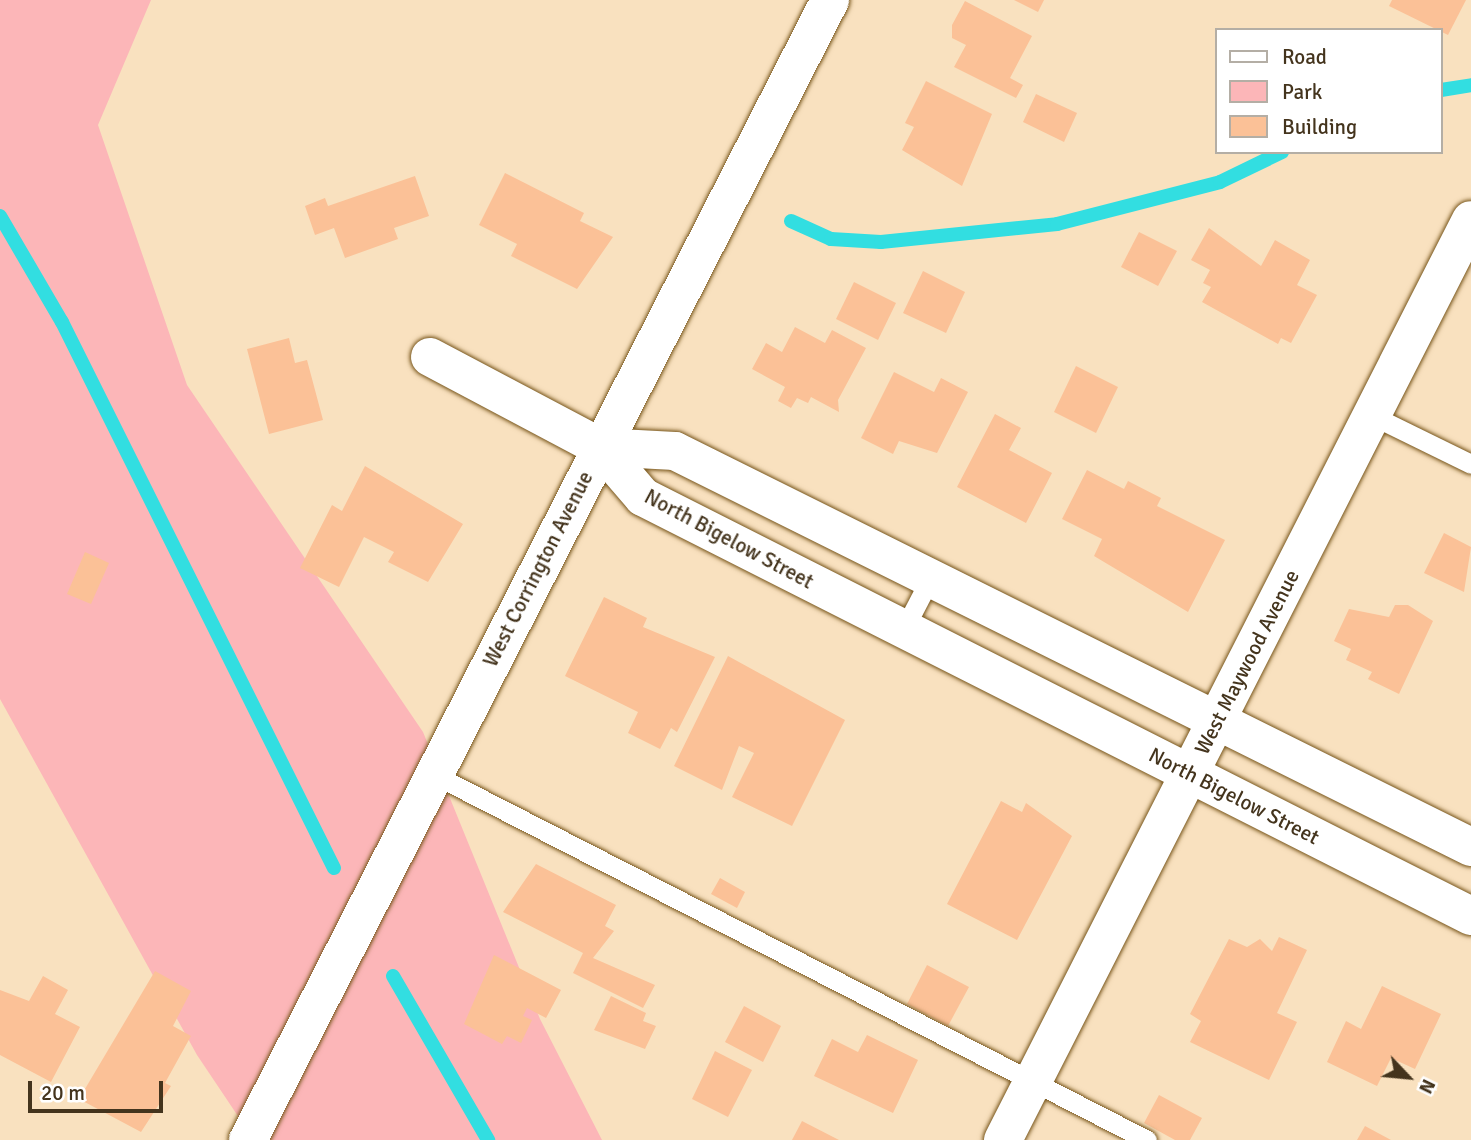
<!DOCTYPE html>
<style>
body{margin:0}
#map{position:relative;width:1471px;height:1140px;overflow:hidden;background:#f9e1bf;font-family:Signika,sans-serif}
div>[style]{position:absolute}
.green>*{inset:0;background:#fcb6b8}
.stream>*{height:14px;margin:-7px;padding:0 7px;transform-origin:7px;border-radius:7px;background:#32dee1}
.building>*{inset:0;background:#fbc197}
.roads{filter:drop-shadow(0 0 2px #77551a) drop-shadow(0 0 2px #77551a)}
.service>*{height:19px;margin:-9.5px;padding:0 9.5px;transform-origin:9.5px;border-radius:9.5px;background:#fff}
.minor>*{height:38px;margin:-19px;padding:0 19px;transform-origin:19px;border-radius:19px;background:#fff}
span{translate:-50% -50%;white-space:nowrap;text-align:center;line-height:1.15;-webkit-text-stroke:5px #fff;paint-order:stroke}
.street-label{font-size:21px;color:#44341d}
.legend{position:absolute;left:1215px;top:28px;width:228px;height:126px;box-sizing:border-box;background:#fff;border:2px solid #b4aea5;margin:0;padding:9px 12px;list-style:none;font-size:21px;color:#44341d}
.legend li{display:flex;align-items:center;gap:14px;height:35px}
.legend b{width:35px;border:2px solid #b4aea5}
.north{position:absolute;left:1373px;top:1042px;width:70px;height:70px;-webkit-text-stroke:5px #fff;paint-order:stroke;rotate:116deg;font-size:19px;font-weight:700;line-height:28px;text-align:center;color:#44341d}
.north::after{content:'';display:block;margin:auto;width:24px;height:32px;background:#44341d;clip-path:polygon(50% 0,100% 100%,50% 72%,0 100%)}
.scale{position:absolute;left:28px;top:1081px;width:135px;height:32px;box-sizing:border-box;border:4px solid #44341d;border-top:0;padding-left:9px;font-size:21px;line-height:24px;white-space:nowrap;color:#44341d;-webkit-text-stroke:5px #fff;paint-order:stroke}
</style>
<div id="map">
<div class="green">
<div style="clip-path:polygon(0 0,151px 0,98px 125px,187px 385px,423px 732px,540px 1019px,602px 1140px,254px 1140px,197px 1055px,0 699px)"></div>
</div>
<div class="stream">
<div style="left:1441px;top:90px;width:30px;rotate:-9deg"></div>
<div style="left:0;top:216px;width:123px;rotate:59.7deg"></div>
<div style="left:62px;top:322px;width:610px;rotate:63.52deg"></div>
<div style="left:791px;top:221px;width:44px;rotate:24.2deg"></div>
<div style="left:831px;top:239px;width:50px;rotate:3.4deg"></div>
<div style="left:881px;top:242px;width:177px;rotate:-5.8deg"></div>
<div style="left:1057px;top:224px;width:168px;rotate:-14.4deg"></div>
<div style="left:1220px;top:182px;width:69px;rotate:-25.8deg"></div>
<div style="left:393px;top:976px;width:190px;rotate:59.9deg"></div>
</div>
<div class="building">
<div style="clip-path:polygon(1014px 0,1044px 0,1038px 12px)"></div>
<div style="clip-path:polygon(1392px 0,1466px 0,1448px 35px,1389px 6px)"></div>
<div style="clip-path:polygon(965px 1px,1032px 36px,1010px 78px,1023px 85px,1016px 98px,954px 67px,966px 45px,952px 38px,952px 25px)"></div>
<div style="clip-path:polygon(926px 81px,992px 114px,962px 186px,902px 150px,914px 127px,905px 123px)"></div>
<div style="clip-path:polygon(1036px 94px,1077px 113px,1064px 142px,1023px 122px)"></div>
<div style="clip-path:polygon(505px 173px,584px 213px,580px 221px,613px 237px,577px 289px,511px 256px,517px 244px,479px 225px)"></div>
<div style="clip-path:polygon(415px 176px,429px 216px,394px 228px,398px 239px,345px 258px,334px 228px,315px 235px,305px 206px,325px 198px,328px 206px)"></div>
<div style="clip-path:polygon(1209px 228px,1261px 266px,1275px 240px,1310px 260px,1297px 285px,1317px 295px,1291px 343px,1281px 338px,1278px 344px,1202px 302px,1211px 287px,1203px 283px,1210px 270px,1191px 260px)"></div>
<div style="clip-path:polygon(1139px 232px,1177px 251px,1158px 286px,1121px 267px)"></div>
<div style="clip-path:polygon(923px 271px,965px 292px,946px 333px,903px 313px)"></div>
<div style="clip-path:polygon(854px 282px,896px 303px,878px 340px,836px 319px)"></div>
<div style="clip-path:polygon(795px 327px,825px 343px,832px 330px,866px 348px,838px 400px,839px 412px,811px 397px,808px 403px,797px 398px,791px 408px,778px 401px,785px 387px,752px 369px,766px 343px,782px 352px)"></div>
<div style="clip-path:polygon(289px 338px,295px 363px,307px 360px,323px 420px,269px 434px,247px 349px)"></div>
<div style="clip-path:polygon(1076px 366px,1118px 387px,1096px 433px,1054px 412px)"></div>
<div style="clip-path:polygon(894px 372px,934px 392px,941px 378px,968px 392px,937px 453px,899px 441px,893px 454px,861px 438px)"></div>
<div style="clip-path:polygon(995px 414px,1021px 428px,1009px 450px,1052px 473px,1026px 523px,957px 487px)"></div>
<div style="clip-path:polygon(365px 466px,463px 524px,428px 582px,388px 562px,394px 552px,364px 537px,339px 587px,300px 568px,332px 505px,342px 511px)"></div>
<div style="clip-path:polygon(1087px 470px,1124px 489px,1128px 481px,1161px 498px,1157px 506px,1225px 540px,1188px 612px,1094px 556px,1102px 539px,1062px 519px)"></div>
<div style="clip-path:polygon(1444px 533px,1471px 547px,1464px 592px,1424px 573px)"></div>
<div style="clip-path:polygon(85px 552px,109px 563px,91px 604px,67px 594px)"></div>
<div style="clip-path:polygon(604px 597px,647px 618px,643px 627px,715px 657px,677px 732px,671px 728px,660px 749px,628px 733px,638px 712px,565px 676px)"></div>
<div style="clip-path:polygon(1395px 605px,1408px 605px,1433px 621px,1399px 694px,1368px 679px,1372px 672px,1346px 660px,1351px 649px,1334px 641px,1349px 609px,1389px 617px)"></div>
<div style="clip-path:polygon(728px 656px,845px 720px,792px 826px,732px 797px,754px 753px,739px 746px,722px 790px,674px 766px)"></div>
<div style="clip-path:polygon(1001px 801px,1022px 812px,1026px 803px,1072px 836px,1017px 940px,947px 904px)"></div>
<div style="clip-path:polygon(536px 864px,616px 905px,605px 926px,614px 931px,593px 958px,655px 985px,643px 1008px,573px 973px,583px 953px,503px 912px)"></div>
<div style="clip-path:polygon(720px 878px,745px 892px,737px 908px,711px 894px)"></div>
<div style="clip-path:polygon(1279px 937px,1307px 950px,1277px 1013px,1297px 1022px,1269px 1080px,1190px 1042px,1201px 1021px,1190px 1014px,1229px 939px,1247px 947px,1260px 939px,1272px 951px)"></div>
<div style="clip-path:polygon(494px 955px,561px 990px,546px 1018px,527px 1008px,523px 1016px,532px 1020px,521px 1043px,507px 1036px,502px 1044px,464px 1024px)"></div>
<div style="clip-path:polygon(927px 965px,969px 987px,948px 1026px,907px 1004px)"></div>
<div style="clip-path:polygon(155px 971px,191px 991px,173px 1026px,191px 1036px,165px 1083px,171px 1086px,141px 1132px,79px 1099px)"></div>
<div style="clip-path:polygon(43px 976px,68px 990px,55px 1014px,80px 1027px,51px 1082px,0 1055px,0 990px,29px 1001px)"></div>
<div style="clip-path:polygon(1382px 986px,1441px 1014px,1415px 1069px,1391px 1058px,1377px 1086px,1327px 1062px,1346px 1021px,1361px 1029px)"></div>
<div style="clip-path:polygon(611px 996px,646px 1013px,643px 1021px,656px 1026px,645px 1049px,594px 1030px)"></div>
<div style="clip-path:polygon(744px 1006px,781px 1026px,763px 1062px,725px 1042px)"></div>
<div style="clip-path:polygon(867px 1035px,918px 1060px,893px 1113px,814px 1076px,832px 1039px,858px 1052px)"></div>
<div style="clip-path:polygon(715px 1051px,752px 1070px,728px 1117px,692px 1099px)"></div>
<div style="clip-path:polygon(1159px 1095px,1202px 1118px,1190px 1140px,1175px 1140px,1144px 1123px)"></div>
<div style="clip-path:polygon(802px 1121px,839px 1140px,792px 1140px)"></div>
<div style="clip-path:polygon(1365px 1126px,1391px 1140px,1357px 1140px)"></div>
</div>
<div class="roads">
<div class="service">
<div style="left:1371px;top:415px;width:111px;rotate:26.1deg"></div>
<div style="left:904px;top:629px;width:59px;rotate:-62.6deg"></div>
<div style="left:435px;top:775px;width:800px;rotate:27.14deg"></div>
</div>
<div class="minor">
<div style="left:430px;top:357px;width:192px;rotate:27.9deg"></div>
<div style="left:600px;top:447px;width:66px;rotate:49.3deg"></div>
<div style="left:643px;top:497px;width:928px;rotate:26.84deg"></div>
<div style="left:600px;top:447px;width:75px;rotate:3.1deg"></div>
<div style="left:675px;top:451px;width:889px;rotate:26.45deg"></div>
<div style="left:248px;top:1140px;width:1280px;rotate:-62.95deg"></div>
<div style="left:1003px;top:1140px;width:1032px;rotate:-63.04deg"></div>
</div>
</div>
<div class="street-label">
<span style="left:729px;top:539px;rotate:28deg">North Bigelow Street</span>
<span style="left:538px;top:569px;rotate:-63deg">West Corrington Avenue</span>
<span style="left:1247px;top:662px;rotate:-63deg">West Maywood Avenue</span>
<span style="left:1234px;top:796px;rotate:27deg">North Bigelow Street</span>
</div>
<ul class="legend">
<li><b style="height:9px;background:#fff"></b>Road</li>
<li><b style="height:19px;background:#fcb6b8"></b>Park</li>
<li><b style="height:19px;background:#fbc197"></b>Building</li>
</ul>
<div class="north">N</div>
<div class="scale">20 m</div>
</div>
